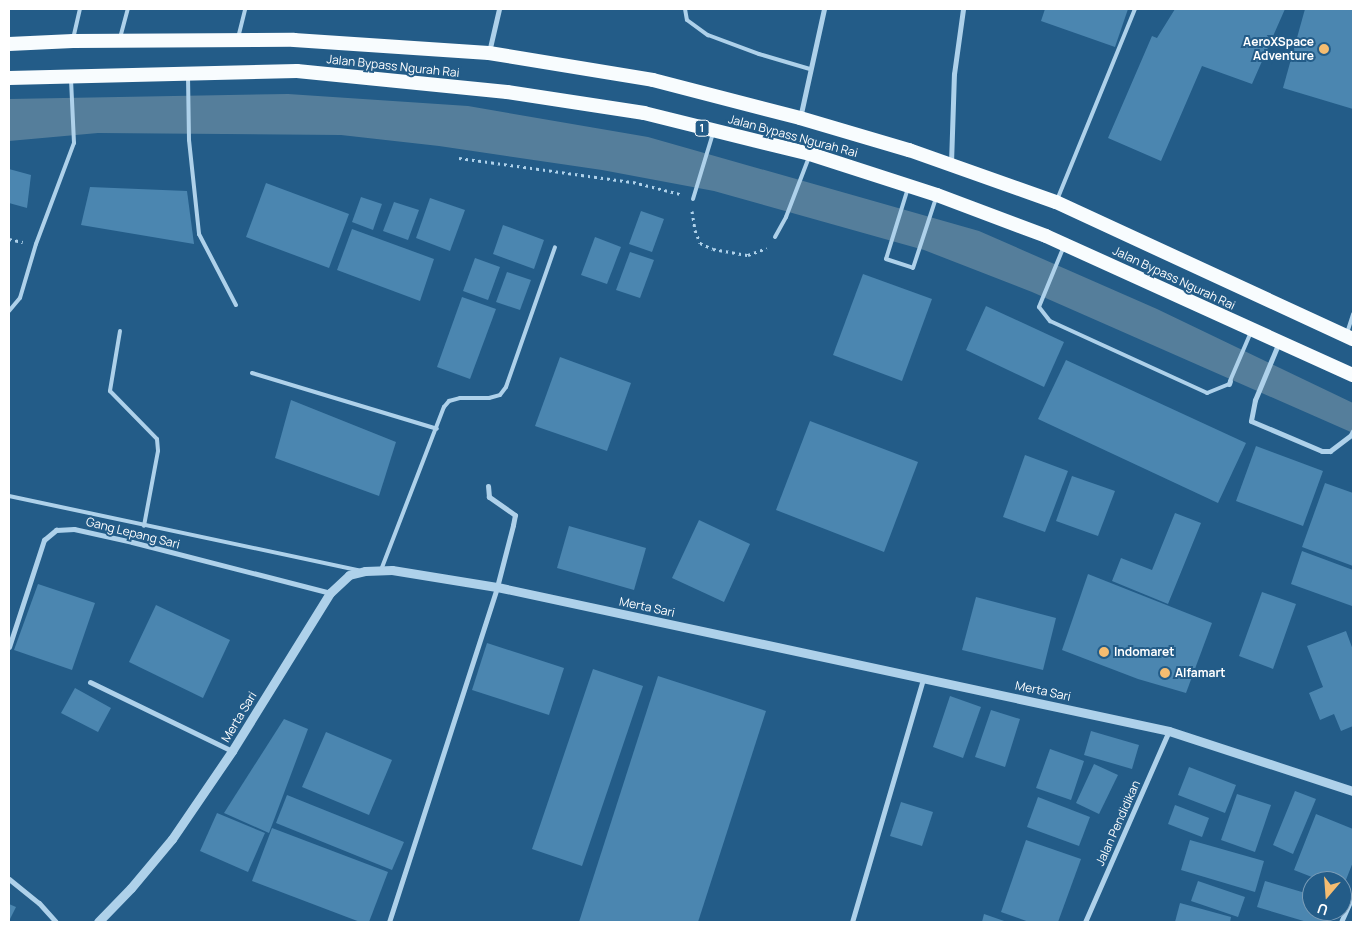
<!DOCTYPE html>
<style>
body{margin:0}
#map{position:relative;width:1362px;height:931px;overflow:hidden;background:#235c88;font-family:Manrope,sans-serif}
div>[style]{position:absolute}
.water>*{inset:0;background:#557e9b}
.building>*{inset:0;background:#4b86b0}
.path>*{height:3px;margin-top:-1.5px;transform-origin:0;background:repeating-linear-gradient(90deg,#aed1ea 0 2.5px,transparent 0 6.5px)}
.service>*{height:4px;margin:-2px;padding:0 2px;transform-origin:2px;border-radius:2px;background:#aed1ea}
.minor>*{height:5px;margin:-2.5px;padding:0 2.5px;transform-origin:2.5px;border-radius:2.5px;background:#aed1ea}
.tertiary>*{height:9px;margin:-4.5px;padding:0 4.5px;transform-origin:4.5px;border-radius:4.5px;background:#aed1ea}
.trunk>*{height:14px;margin:-7px;padding:0 7px;transform-origin:7px;border-radius:7px;background:#f8fcfe}
.dots>*{width:14px;height:14px;translate:-50% -50%;box-sizing:border-box;border:2px solid #235c88;border-radius:50%}
span{translate:-50% -50%;white-space:nowrap;text-align:center;line-height:1.15;-webkit-text-stroke:4px #235c88;paint-order:stroke}
.shield-label span{padding:1px 4px;background:#235c88;border:1px solid;border-radius:4px;-webkit-text-stroke-width:0}
.shield-label{font-size:11px;color:#fff;font-weight:700}
.poi-label{font-size:12px;color:#fff;font-weight:700}
.right{translate:-100% -50%;text-align:right}
.left{translate:0 -50%;text-align:left}
.street-label{font-size:12px;color:#fff}
.frame{position:absolute;inset:0;border:10px solid #fff;pointer-events:none}
.north{position:absolute;left:1302px;top:871px;width:50px;height:50px;box-sizing:border-box;background:#235c88;border:1px solid #7b9db8;border-radius:50%;rotate:198deg;font-size:14px;font-weight:700;line-height:20px;text-align:center;color:#fff}
.north::after{content:'';display:block;margin:auto;width:18px;height:22px;background:#f5bd71;clip-path:polygon(50% 0,100% 100%,50% 72%,0 100%)}
</style>
<div id="map">
<div class="water">
<div style="clip-path:polygon(288px 94px,468px 106px,648px 137px,979px 231px,1157px 309px,1353px 403px,1353px 433px,1032px 292px,924px 250px,714px 191px,602px 170px,439px 146px,341px 135px,98px 133px,9px 141px,9px 99px)"></div>
</div>
<div class="building">
<div style="clip-path:polygon(1045px 9px,1128px 9px,1115px 47px,1041px 21px)"></div>
<div style="clip-path:polygon(1175px 9px,1285px 9px,1252px 84px,1202px 66px,1161px 161px,1108px 138px,1152px 36px,1157px 38px)"></div>
<div style="clip-path:polygon(1305px 9px,1353px 9px,1353px 109px,1283px 88px)"></div>
<div style="clip-path:polygon(9px 169px,31px 175px,27px 208px,9px 203px)"></div>
<div style="clip-path:polygon(266px 183px,349px 214px,329px 268px,246px 237px)"></div>
<div style="clip-path:polygon(90px 187px,187px 191px,194px 244px,81px 225px)"></div>
<div style="clip-path:polygon(361px 197px,382px 204px,373px 230px,352px 222px)"></div>
<div style="clip-path:polygon(430px 198px,465px 210px,450px 251px,416px 238px)"></div>
<div style="clip-path:polygon(394px 202px,419px 210px,408px 240px,383px 231px)"></div>
<div style="clip-path:polygon(641px 211px,664px 219px,652px 252px,629px 244px)"></div>
<div style="clip-path:polygon(503px 225px,544px 240px,534px 269px,493px 254px)"></div>
<div style="clip-path:polygon(352px 229px,434px 259px,420px 301px,337px 270px)"></div>
<div style="clip-path:polygon(595px 237px,621px 247px,607px 284px,581px 275px)"></div>
<div style="clip-path:polygon(630px 252px,654px 260px,640px 298px,616px 290px)"></div>
<div style="clip-path:polygon(475px 258px,500px 267px,488px 300px,463px 291px)"></div>
<div style="clip-path:polygon(507px 272px,531px 280px,520px 310px,496px 302px)"></div>
<div style="clip-path:polygon(863px 274px,932px 299px,902px 381px,833px 355px)"></div>
<div style="clip-path:polygon(462px 297px,496px 309px,470px 379px,437px 367px)"></div>
<div style="clip-path:polygon(986px 306px,1064px 342px,1044px 387px,966px 350px)"></div>
<div style="clip-path:polygon(560px 357px,631px 383px,607px 451px,535px 426px)"></div>
<div style="clip-path:polygon(1066px 360px,1246px 443px,1218px 503px,1038px 419px)"></div>
<div style="clip-path:polygon(291px 400px,396px 442px,379px 496px,275px 458px)"></div>
<div style="clip-path:polygon(810px 421px,918px 462px,884px 552px,776px 510px)"></div>
<div style="clip-path:polygon(1256px 446px,1323px 471px,1303px 526px,1236px 501px)"></div>
<div style="clip-path:polygon(1025px 455px,1068px 471px,1045px 532px,1003px 517px)"></div>
<div style="clip-path:polygon(1072px 476px,1115px 491px,1098px 536px,1056px 521px)"></div>
<div style="clip-path:polygon(1325px 483px,1353px 493px,1353px 566px,1302px 547px)"></div>
<div style="clip-path:polygon(1175px 513px,1201px 523px,1168px 604px,1112px 581px,1121px 558px,1152px 570px)"></div>
<div style="clip-path:polygon(699px 520px,750px 544px,724px 602px,672px 578px)"></div>
<div style="clip-path:polygon(569px 526px,646px 548px,634px 590px,557px 568px)"></div>
<div style="clip-path:polygon(1302px 551px,1353px 570px,1352px 606px,1291px 584px)"></div>
<div style="clip-path:polygon(1088px 574px,1212px 623px,1186px 693px,1138px 679px,1062px 650px)"></div>
<div style="clip-path:polygon(38px 584px,95px 603px,72px 670px,14px 650px)"></div>
<div style="clip-path:polygon(1262px 592px,1296px 604px,1273px 669px,1239px 656px)"></div>
<div style="clip-path:polygon(976px 597px,1056px 618px,1043px 670px,962px 650px)"></div>
<div style="clip-path:polygon(156px 605px,230px 640px,203px 698px,129px 662px)"></div>
<div style="clip-path:polygon(1346px 631px,1353px 650px,1353px 726px,1341px 731px,1334px 714px,1320px 720px,1309px 693px,1323px 687px,1307px 646px)"></div>
<div style="clip-path:polygon(487px 643px,564px 668px,549px 715px,472px 690px)"></div>
<div style="clip-path:polygon(593px 669px,643px 686px,582px 866px,532px 849px)"></div>
<div style="clip-path:polygon(658px 676px,766px 711px,698px 922px,579px 922px)"></div>
<div style="clip-path:polygon(75px 688px,111px 708px,98px 732px,61px 713px)"></div>
<div style="clip-path:polygon(950px 696px,981px 707px,963px 758px,933px 747px)"></div>
<div style="clip-path:polygon(991px 710px,1020px 719px,1005px 767px,975px 757px)"></div>
<div style="clip-path:polygon(284px 719px,308px 729px,269px 833px,224px 813px)"></div>
<div style="clip-path:polygon(1091px 731px,1139px 745px,1132px 769px,1084px 755px)"></div>
<div style="clip-path:polygon(326px 732px,392px 760px,369px 815px,302px 787px)"></div>
<div style="clip-path:polygon(1050px 749px,1084px 761px,1071px 800px,1036px 788px)"></div>
<div style="clip-path:polygon(1094px 764px,1118px 775px,1099px 814px,1076px 803px)"></div>
<div style="clip-path:polygon(1189px 767px,1236px 785px,1225px 813px,1178px 795px)"></div>
<div style="clip-path:polygon(1295px 791px,1316px 799px,1293px 854px,1273px 845px)"></div>
<div style="clip-path:polygon(1237px 794px,1271px 805px,1255px 852px,1221px 840px)"></div>
<div style="clip-path:polygon(287px 795px,404px 842px,392px 870px,276px 823px)"></div>
<div style="clip-path:polygon(1038px 797px,1090px 817px,1079px 846px,1027px 827px)"></div>
<div style="clip-path:polygon(901px 802px,933px 812px,922px 846px,890px 836px)"></div>
<div style="clip-path:polygon(1175px 805px,1209px 818px,1202px 837px,1168px 824px)"></div>
<div style="clip-path:polygon(217px 813px,265px 833px,248px 872px,200px 851px)"></div>
<div style="clip-path:polygon(1316px 814px,1353px 829px,1353px 862px,1342px 890px,1342px 881px,1322px 881px,1294px 870px)"></div>
<div style="clip-path:polygon(272px 828px,388px 872px,369px 922px,360px 922px,252px 881px)"></div>
<div style="clip-path:polygon(1026px 840px,1081px 859px,1058px 922px,1029px 922px,1001px 912px)"></div>
<div style="clip-path:polygon(1190px 840px,1264px 861px,1255px 892px,1181px 870px)"></div>
<div style="clip-path:polygon(1198px 881px,1245px 897px,1238px 917px,1191px 901px)"></div>
<div style="clip-path:polygon(1265px 881px,1312px 895px,1312px 911px,1334px 911px,1331px 922px,1307px 922px,1257px 907px)"></div>
<div style="clip-path:polygon(1180px 903px,1231px 917px,1230px 922px,1175px 922px)"></div>
<div style="clip-path:polygon(9px 904px,16px 907px,9px 921px)"></div>
<div style="clip-path:polygon(984px 914px,1007px 922px,982px 922px)"></div>
</div>
<div class="path">
<div style="left:459px;top:158px;width:176px;rotate:7.9deg"></div>
<div style="left:633px;top:182px;width:49px;rotate:14.3deg"></div>
<div style="left:692px;top:211px;width:19px;rotate:81deg"></div>
<div style="left:695px;top:230px;width:14px;rotate:69deg"></div>
<div style="left:700px;top:243px;width:14px;rotate:25deg"></div>
<div style="left:713px;top:249px;width:36px;rotate:10deg"></div>
<div style="left:748px;top:255px;width:20px;rotate:-20deg"></div>
<div style="left:9px;top:239px;width:14px;rotate:12deg"></div>
</div>
<div class="service">
<div style="left:685px;top:9px;width:11px;rotate:80deg"></div>
<div style="left:687px;top:20px;width:26px;rotate:36deg"></div>
<div style="left:708px;top:35px;width:54px;rotate:20.4deg"></div>
<div style="left:759px;top:54px;width:53px;rotate:16.4deg"></div>
<div style="left:120px;top:38px;width:30px;rotate:-75deg"></div>
<div style="left:238px;top:38px;width:30px;rotate:-76deg"></div>
<div style="left:73px;top:39px;width:31px;rotate:-77deg"></div>
<div style="left:188px;top:76px;width:64px;rotate:89.1deg"></div>
<div style="left:189px;top:140px;width:95px;rotate:83.9deg"></div>
<div style="left:199px;top:234px;width:80px;rotate:62.5deg"></div>
<div style="left:908px;top:188px;width:74px;rotate:107.2deg"></div>
<div style="left:886px;top:259px;width:28px;rotate:18deg"></div>
<div style="left:913px;top:268px;width:74px;rotate:-71.8deg"></div>
<div style="left:693px;top:199px;width:69px;rotate:-73.1deg"></div>
<div style="left:1057px;top:200px;width:206px;rotate:-67.8deg"></div>
<div style="left:775px;top:237px;width:23px;rotate:-61deg"></div>
<div style="left:786px;top:217px;width:64px;rotate:-69deg"></div>
<div style="left:1064px;top:246px;width:66px;rotate:112.3deg"></div>
<div style="left:1039px;top:307px;width:18px;rotate:52deg"></div>
<div style="left:1050px;top:321px;width:173px;rotate:24.6deg"></div>
<div style="left:1207px;top:393px;width:24px;rotate:-22deg"></div>
<div style="left:9px;top:311px;width:17px;rotate:-50deg"></div>
<div style="left:20px;top:298px;width:56px;rotate:-73.5deg"></div>
<div style="left:36px;top:244px;width:108px;rotate:-69.4deg"></div>
<div style="left:74px;top:143px;width:63px;rotate:-92.7deg"></div>
<div style="left:120px;top:331px;width:61px;rotate:99.5deg"></div>
<div style="left:110px;top:391px;width:67px;rotate:45.6deg"></div>
<div style="left:157px;top:439px;width:12px;rotate:85deg"></div>
<div style="left:158px;top:451px;width:76px;rotate:100.6deg"></div>
<div style="left:1347px;top:333px;width:20px;rotate:-72deg"></div>
<div style="left:252px;top:373px;width:193px;rotate:16.8deg"></div>
<div style="left:1230px;top:381px;width:53px;rotate:-66.8deg"></div>
<div style="left:9px;top:496px;width:357px;rotate:12deg"></div>
<div style="left:381px;top:570px;width:175px;rotate:-68.9deg"></div>
<div style="left:444px;top:407px;width:8px;rotate:-50deg"></div>
<div style="left:449px;top:401px;width:11px;rotate:-15deg"></div>
<div style="left:460px;top:398px;width:29px"></div>
<div style="left:489px;top:398px;width:11px;rotate:-15deg"></div>
<div style="left:500px;top:395px;width:10px;rotate:-53deg"></div>
<div style="left:506px;top:387px;width:148px;rotate:-70.7deg"></div>
</div>
<div class="minor">
<div style="left:489px;top:52px;width:44px;rotate:-76.9deg"></div>
<div style="left:800px;top:118px;width:112px;rotate:-77.6deg"></div>
<div style="left:951px;top:163px;width:89px;rotate:-88.1deg"></div>
<div style="left:954px;top:74px;width:66px;rotate:-82.1deg"></div>
<div style="left:1279px;top:342px;width:63px;rotate:112.5deg"></div>
<div style="left:1255px;top:400px;width:21px;rotate:101deg"></div>
<div style="left:1251px;top:421px;width:77px;rotate:22.9deg"></div>
<div style="left:1322px;top:451px;width:8px"></div>
<div style="left:1330px;top:451px;width:26px;rotate:-37deg"></div>
<div style="left:1351px;top:435px;width:4px;rotate:-63deg"></div>
<div style="left:1229px;top:384px;width:3px;rotate:-72deg"></div>
<div style="left:9px;top:647px;width:113px;rotate:-71.9deg"></div>
<div style="left:44px;top:540px;width:16px;rotate:-40deg"></div>
<div style="left:56px;top:530px;width:18px;rotate:-3deg"></div>
<div style="left:74px;top:529px;width:59px;rotate:12.6deg"></div>
<div style="left:132px;top:542px;width:204px;rotate:14.4deg"></div>
<div style="left:90px;top:682px;width:158px;rotate:25.9deg"></div>
<div style="left:9px;top:879px;width:38px;rotate:39deg"></div>
<div style="left:39px;top:903px;width:25px;rotate:48deg"></div>
<div style="left:389px;top:922px;width:352px;rotate:-72.1deg"></div>
<div style="left:497px;top:587px;width:64px;rotate:-75.5deg"></div>
<div style="left:513px;top:525px;width:10px;rotate:-79deg"></div>
<div style="left:515px;top:515px;width:32px;rotate:-145deg"></div>
<div style="left:489px;top:497px;width:11px;rotate:-95deg"></div>
<div style="left:852px;top:922px;width:253px;rotate:-73.7deg"></div>
<div style="left:1085px;top:922px;width:209px;rotate:-66.3deg"></div>
<div style="left:1341px;top:922px;width:30px;rotate:-66deg"></div>
</div>
<div class="tertiary">
<div style="left:98px;top:922px;width:47px;rotate:-45.9deg"></div>
<div style="left:131px;top:888px;width:64px;rotate:-50.1deg"></div>
<div style="left:172px;top:839px;width:107px;rotate:-55.7deg"></div>
<div style="left:232px;top:751px;width:186px;rotate:-58.2deg"></div>
<div style="left:330px;top:593px;width:26px;rotate:-43deg"></div>
<div style="left:349px;top:575px;width:16px;rotate:-14deg"></div>
<div style="left:365px;top:571px;width:27px;rotate:-2deg"></div>
<div style="left:392px;top:570px;width:106px;rotate:9.2deg"></div>
<div style="left:497px;top:587px;width:687px;rotate:12.09deg"></div>
<div style="left:1169px;top:731px;width:194px;rotate:18.1deg"></div>
</div>
<div class="trunk">
<div style="left:9px;top:44px;width:64px;rotate:-2.7deg"></div>
<div style="left:73px;top:41px;width:221px;rotate:-0.3deg"></div>
<div style="left:294px;top:40px;width:195px;rotate:3.8deg"></div>
<div style="left:489px;top:53px;width:166px;rotate:9.3deg"></div>
<div style="left:653px;top:80px;width:152px;rotate:14.5deg"></div>
<div style="left:800px;top:118px;width:114px;rotate:16.4deg"></div>
<div style="left:909px;top:150px;width:156px;rotate:19.5deg"></div>
<div style="left:1056px;top:202px;width:327px;rotate:24.8deg"></div>
<div style="left:9px;top:78px;width:288px;rotate:-1.4deg"></div>
<div style="left:297px;top:71px;width:211px;rotate:5.7deg"></div>
<div style="left:507px;top:92px;width:139px;rotate:8.7deg"></div>
<div style="left:644px;top:113px;width:171px;rotate:13.9deg"></div>
<div style="left:810px;top:154px;width:133px;rotate:17.9deg"></div>
<div style="left:937px;top:195px;width:116px;rotate:20.6deg"></div>
<div style="left:1046px;top:236px;width:337px;rotate:24.4deg"></div>
</div>
<div class="dots">
<div style="left:1324px;top:49px;background:#f5bd71"></div>
<div style="left:1104px;top:652px;background:#f5bd71"></div>
<div style="left:1165px;top:673px;background:#f5bd71"></div>
</div>
<div class="shield-label">
<span style="left:702px;top:128px">1</span>
</div>
<div class="poi-label">
<span class="right" style="left:1314px;top:49px">AeroXSpace<br>Adventure</span>
<span class="left" style="left:1114px;top:652px">Indomaret</span>
<span class="left" style="left:1175px;top:673px">Alfamart</span>
</div>
<div class="street-label">
<span style="left:393px;top:66px;rotate:6deg">Jalan Bypass Ngurah Rai</span>
<span style="left:793px;top:136px;rotate:15deg">Jalan Bypass Ngurah Rai</span>
<span style="left:1174px;top:278px;rotate:25deg">Jalan Bypass Ngurah Rai</span>
<span style="left:133px;top:533px;rotate:14deg">Gang Lepang Sari</span>
<span style="left:647px;top:607px;rotate:12deg">Merta Sari</span>
<span style="left:1043px;top:691px;rotate:12deg">Merta Sari</span>
<span style="left:239px;top:717px;rotate:-59deg">Merta Sari</span>
<span style="left:1118px;top:823px;rotate:-66deg">Jalan Pendidikan</span>
</div>
<div class="frame"></div>
<div class="north">U</div>
</div>
